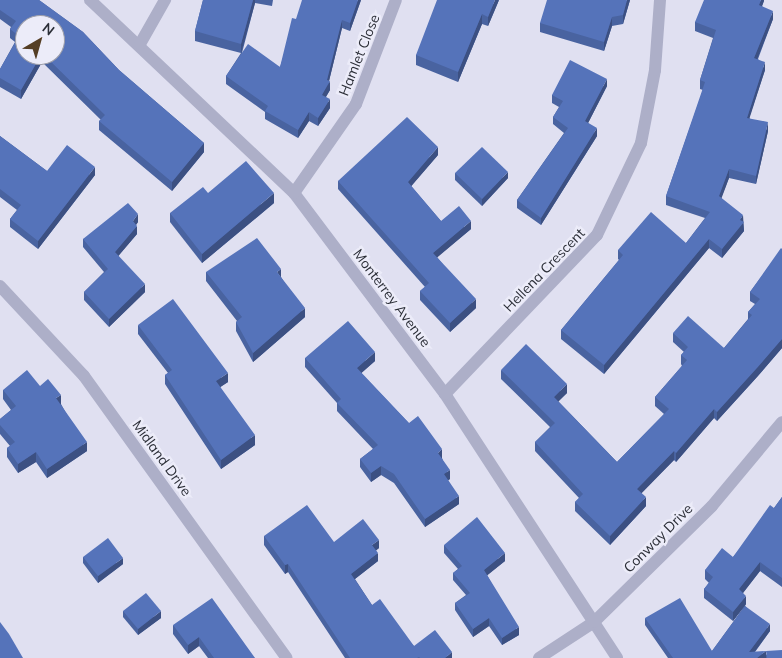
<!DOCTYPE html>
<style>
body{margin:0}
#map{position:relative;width:782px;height:658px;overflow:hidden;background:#e0e0f1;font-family:Mulish,sans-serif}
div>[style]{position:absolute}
.street>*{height:12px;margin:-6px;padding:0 6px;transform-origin:6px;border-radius:6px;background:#adafc8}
.wall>*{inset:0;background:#4963a0}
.shaded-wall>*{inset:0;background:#3c5082}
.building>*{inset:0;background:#5573ba}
span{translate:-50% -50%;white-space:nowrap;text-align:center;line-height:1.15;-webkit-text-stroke:5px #ececf9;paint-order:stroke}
.street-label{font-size:14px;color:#2b2e37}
.north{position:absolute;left:15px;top:15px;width:50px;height:50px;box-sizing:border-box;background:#ececf9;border:1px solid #9fa0ab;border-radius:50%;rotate:38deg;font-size:14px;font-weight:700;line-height:20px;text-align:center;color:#2b2e37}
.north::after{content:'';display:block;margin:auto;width:18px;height:22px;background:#553e24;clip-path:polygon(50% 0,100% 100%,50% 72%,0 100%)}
</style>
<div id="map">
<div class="street">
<div style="left:90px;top:0;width:281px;rotate:43.4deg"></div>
<div style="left:294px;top:193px;width:251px;rotate:53.1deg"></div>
<div style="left:445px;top:394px;width:315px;rotate:56.9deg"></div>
<div style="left:140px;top:44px;width:51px;rotate:-60.4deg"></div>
<div style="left:294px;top:193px;width:108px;rotate:-55.1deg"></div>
<div style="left:356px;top:104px;width:111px;rotate:-69deg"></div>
<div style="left:0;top:286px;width:123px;rotate:47deg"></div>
<div style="left:84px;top:376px;width:347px;rotate:54.3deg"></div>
<div style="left:445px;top:394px;width:220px;rotate:-46.3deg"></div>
<div style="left:597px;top:235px;width:102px;rotate:-64.4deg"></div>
<div style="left:641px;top:143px;width:74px;rotate:-79.1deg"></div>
<div style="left:655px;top:70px;width:70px;rotate:-85.9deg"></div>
<div style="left:539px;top:658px;width:66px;rotate:-33.2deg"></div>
<div style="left:594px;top:622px;width:165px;rotate:-44.5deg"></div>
<div style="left:712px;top:506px;width:109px;rotate:-50.2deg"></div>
</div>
<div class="wall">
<div style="clip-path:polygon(evenodd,0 0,39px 0,83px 32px,119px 70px,204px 143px,204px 152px,172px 191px,99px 130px,99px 121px,101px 120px,42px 62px,21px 99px,0 87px,0 69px,15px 42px,10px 38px,10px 29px,11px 27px,0 19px,0 0,25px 25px,55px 25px,55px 55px,25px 55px,25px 25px)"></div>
<div style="clip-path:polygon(203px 0,273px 0,272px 6px,255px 3px,242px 53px,280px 67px,296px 19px,361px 0,350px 31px,342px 28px,329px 81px,330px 90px,326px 97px,330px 108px,318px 126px,309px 121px,298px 138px,265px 119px,265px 112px,226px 84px,226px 76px,241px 53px,195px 41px,195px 31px)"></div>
<div style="clip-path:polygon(499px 0,488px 26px,482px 24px,458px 82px,416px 65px,416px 55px)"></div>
<div style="clip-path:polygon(630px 0,623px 24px,612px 26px,604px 51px,540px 32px,540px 23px)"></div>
<div style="clip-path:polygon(764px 0,762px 6px,773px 19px,758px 59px,765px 70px,749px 118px,768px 131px,756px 184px,729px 178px,721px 198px,743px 221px,744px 231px,722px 258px,709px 248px,604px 374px,561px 339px,561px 330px,619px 260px,618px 259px,618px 250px,686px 243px,705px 218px,666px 205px,666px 196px,703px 90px,700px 89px,700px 80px,713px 38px,695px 31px,695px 22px)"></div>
<div style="clip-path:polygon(607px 86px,588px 123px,597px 136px,541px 225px,517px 208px,517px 200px,564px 133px,553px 124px,553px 117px,559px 107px,552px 103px,552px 95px)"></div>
<div style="clip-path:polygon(0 136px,47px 171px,95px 175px,38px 249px,10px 227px,10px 219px,17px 210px,0 197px)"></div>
<div style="clip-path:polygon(438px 155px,411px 186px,441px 221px,471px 229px,437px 257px,476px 308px,450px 332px,420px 300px,420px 291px,425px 287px,338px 189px,338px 181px)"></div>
<div style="clip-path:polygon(455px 173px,508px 178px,482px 206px,455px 180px)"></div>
<div style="clip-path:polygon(274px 203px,202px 263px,170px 222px,170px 213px)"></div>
<div style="clip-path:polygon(138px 222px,136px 225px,137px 234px,118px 256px,145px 292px,109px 327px,84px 300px,84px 292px,104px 272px,83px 247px,83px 239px)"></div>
<div style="clip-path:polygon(782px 249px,782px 348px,757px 377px,717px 421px,714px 418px,676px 462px,674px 460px,641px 493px,646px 506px,610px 545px,575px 511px,575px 502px,579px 498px,535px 451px,535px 442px,550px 427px,501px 379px,501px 370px,567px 393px,558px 401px,617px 462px,664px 414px,655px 406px,655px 397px,682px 366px,681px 364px,681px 355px,684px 352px,673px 342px,673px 333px,724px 348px,748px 319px,748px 312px,755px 304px,750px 301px,750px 292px)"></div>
<div style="clip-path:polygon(206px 272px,281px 277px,305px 317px,253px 362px,236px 331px,236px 322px,237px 321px,206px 281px)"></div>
<div style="clip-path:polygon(138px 325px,228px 382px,220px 387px,255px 445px,221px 469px,165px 384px,165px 375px,168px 373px,138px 334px)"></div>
<div style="clip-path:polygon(305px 358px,375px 361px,361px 373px,442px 458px,450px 479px,448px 480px,459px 504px,425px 527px,394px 483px,381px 475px,371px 482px,360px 467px,360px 459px,373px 449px,337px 411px,337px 403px,305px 367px)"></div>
<div style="clip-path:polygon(40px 386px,61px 404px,87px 451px,47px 478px,36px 462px,18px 473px,7px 457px,7px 448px,10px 446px,0 434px,0 419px,11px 410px,3px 399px,3px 390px)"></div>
<div style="clip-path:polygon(782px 497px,782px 587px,760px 571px,743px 593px,746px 604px,745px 606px,770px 631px,755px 652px,782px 658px,668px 658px,645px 625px,645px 618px,712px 651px,744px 607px,733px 621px,704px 598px,704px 589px,709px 583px,705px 579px,705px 570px,733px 557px,774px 508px)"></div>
<div style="clip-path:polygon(264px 536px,334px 542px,379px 548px,376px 550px,378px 561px,355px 579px,372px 605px,414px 646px,452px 658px,345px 658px,288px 572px,285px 574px,264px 545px)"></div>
<div style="clip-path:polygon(444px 545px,505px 561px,487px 575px,519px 635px,502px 645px,489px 626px,473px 637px,455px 610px,455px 603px,466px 595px,453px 580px,453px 573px,458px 569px,444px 553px)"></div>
<div style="clip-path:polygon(83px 557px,123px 564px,98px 583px,83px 563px)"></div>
<div style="clip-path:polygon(123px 611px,161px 618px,138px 635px,123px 617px)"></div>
<div style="clip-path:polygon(173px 625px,255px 658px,208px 658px,199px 646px,188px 654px,173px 634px)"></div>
</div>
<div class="shaded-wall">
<div style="clip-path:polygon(253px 0,255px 0,255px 3px,241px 53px,241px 44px)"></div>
<div style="clip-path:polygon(358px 0,361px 0,350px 31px,350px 23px)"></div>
<div style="clip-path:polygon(495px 0,499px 0,488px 26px,488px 17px)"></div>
<div style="clip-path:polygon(627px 0,630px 0,623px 24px,623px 15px)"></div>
<div style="clip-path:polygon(761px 0,764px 0,764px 1px,759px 14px,759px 5px)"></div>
<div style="clip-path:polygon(773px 11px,773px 19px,754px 67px,754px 58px)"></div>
<div style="clip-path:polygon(482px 14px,482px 24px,458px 82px,458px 72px)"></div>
<div style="clip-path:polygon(612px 17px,612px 26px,604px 51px,604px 42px)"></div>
<div style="clip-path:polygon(342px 20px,342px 28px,328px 85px,330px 81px,330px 90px,322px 103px,322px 95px,327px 80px)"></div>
<div style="clip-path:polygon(41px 55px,42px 55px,42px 62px,21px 99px,21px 90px)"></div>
<div style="clip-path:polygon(765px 62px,765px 70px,747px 126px,747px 118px)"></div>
<div style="clip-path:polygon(607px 79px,607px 86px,585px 129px,585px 121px)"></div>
<div style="clip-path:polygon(330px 99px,330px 108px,318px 126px,318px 118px)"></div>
<div style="clip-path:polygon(309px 112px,309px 121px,298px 138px,298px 130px)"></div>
<div style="clip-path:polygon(768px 122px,768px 131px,756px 184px,756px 176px)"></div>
<div style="clip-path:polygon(597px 128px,597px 136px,541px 225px,541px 218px)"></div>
<div style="clip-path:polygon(204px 143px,204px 152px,172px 191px,172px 182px)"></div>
<div style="clip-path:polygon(438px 147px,438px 155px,408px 190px,408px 182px)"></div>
<div style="clip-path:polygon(95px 167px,95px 175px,38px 249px,38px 241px)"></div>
<div style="clip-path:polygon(729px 169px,729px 178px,719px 205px,719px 196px)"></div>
<div style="clip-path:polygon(508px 172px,508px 178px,482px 206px,482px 199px)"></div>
<div style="clip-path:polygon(274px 193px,274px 203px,202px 263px,202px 254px)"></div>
<div style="clip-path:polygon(138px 214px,138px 222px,133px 229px,133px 221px)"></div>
<div style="clip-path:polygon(743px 215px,744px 231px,722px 258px,722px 249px)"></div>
<div style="clip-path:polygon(471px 221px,471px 229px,433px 261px,433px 253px)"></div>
<div style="clip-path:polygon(137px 226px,137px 234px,115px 260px,115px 252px)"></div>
<div style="clip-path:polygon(709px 239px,709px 248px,604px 374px,604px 365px)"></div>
<div style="clip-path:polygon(281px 269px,281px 278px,277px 272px)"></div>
<div style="clip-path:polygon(145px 284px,145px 292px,109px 327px,109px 319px)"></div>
<div style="clip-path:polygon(476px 299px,476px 308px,450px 332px,450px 323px)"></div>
<div style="clip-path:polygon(305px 308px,305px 317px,253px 362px,253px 353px)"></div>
<div style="clip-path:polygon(782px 339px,782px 348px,757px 377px,717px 421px,717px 412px)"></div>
<div style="clip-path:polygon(375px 352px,375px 361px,357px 377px,357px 368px)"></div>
<div style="clip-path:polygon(228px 373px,228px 382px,216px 390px,216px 381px)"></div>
<div style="clip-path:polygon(567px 384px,567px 393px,554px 406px,554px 397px)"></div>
<div style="clip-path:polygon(61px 395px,61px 404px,56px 407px,56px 398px)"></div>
<div style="clip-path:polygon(714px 409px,714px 418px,676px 462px,676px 453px)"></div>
<div style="clip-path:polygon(255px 435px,255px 445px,221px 469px,221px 460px)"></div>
<div style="clip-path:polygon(87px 442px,87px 451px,47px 478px,47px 469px)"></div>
<div style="clip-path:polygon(442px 449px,442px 458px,438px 461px,438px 453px)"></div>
<div style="clip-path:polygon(674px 451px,674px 460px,637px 498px,637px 489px)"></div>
<div style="clip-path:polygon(36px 452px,36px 462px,18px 473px,18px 464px)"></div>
<div style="clip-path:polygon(381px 466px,381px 475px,371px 482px,371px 473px)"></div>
<div style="clip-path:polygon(450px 470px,450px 479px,444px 483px,444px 474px)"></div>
<div style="clip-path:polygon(459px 496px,459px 504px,425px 527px,425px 519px)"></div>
<div style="clip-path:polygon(646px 497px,646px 506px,610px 545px,610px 536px)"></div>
<div style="clip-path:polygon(379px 540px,379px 548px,372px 554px,372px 545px)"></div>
<div style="clip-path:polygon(378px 553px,378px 561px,351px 582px,351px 574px)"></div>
<div style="clip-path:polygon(505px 553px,505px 561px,484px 578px,484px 570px)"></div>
<div style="clip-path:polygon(123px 558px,123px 564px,98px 583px,98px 576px)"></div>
<div style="clip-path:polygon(760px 562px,760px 571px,739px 598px,739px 589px)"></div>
<div style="clip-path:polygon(288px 564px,288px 572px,285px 574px,285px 565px)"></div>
<div style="clip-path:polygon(746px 596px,746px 604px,733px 621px,733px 612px)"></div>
<div style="clip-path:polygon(161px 611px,161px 618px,138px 635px,138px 629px)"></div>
<div style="clip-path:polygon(489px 618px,489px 626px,473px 637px,473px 629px)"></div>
<div style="clip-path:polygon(770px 624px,770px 631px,750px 658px,749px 652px)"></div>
<div style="clip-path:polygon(519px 627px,519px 635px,502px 645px,502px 638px)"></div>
<div style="clip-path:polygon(199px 637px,199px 646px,188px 654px,188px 645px)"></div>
<div style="clip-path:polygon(766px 651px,766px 658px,757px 658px)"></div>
<div style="clip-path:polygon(452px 652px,452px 658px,445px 658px)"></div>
</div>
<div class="building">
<div style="clip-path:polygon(0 0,39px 0,83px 32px,119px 70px,204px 143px,172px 182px,99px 121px,105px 115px,44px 55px,55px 55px,55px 25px,25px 25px,25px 55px,41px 55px,21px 90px,0 78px,0 69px,19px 36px,10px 29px,16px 21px,0 10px)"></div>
<div style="clip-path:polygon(203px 0,253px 0,241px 44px,195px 31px)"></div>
<div style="clip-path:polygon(302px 0,358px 0,350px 23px,342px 20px,327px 80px,330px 81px,322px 95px,330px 99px,318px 118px,309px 112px,298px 130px,265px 111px,268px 106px,226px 76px,248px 44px,280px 67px,292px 18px,296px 19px)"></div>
<div style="clip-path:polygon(437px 0,495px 0,488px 17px,482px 14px,458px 72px,416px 55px)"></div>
<div style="clip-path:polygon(547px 0,627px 0,623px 15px,612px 17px,604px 42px,540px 23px)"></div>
<div style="clip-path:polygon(704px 0,761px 0,759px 5px,773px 11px,754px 58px,765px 62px,747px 118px,768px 122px,756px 176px,729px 169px,719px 196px,743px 215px,740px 220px,744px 222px,722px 249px,709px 239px,604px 365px,561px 330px,623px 255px,618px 250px,651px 212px,686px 243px,710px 212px,666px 196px,705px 82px,700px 80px,716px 30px,695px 22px)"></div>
<div style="clip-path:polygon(570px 60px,607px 79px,585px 121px,597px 128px,541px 218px,517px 200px,568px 128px,553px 117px,563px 101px,552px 95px)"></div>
<div style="clip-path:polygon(407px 117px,438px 147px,408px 182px,441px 221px,459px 206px,471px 221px,433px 253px,476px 299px,450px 323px,420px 291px,429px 283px,338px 181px)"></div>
<div style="clip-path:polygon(0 136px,47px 171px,67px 145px,95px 167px,38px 241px,10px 219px,21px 205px,0 189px)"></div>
<div style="clip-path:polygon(482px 147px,508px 172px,482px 199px,455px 173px)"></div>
<div style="clip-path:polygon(246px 161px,274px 193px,202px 254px,170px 213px,203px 187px,208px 193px)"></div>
<div style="clip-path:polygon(128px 203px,138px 214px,133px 221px,137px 226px,115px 252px,145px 284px,109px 319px,84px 292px,108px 269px,83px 239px)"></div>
<div style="clip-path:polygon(257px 238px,281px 269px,277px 272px,305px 308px,253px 353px,236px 322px,242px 317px,206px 272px)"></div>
<div style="clip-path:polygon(781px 248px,782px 249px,782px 339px,757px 368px,717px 412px,714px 409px,676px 453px,674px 451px,637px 489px,646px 497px,610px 536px,575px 502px,583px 494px,535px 442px,555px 423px,501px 370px,526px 344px,567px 384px,554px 397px,617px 462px,669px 409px,655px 397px,687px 360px,681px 355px,688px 347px,673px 333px,688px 316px,724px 348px,752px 315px,748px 312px,760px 299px,750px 292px)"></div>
<div style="clip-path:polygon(173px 299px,228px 373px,216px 381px,255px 435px,221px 460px,165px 375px,172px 370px,138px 325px)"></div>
<div style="clip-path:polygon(348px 321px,375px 352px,357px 368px,409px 423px,418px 416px,442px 449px,438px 453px,450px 470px,444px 474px,459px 496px,425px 519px,394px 474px,381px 466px,371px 473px,360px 459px,378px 445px,337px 403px,341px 399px,305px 358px)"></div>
<div style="clip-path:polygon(27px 370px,40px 386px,48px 379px,61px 395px,56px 398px,87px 442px,47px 469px,36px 452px,18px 464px,7px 448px,15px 442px,0 425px,0 419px,16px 406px,3px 390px)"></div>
<div style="clip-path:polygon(782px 497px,782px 578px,760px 562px,739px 589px,746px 596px,733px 612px,704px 589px,713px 577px,705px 570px,722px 548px,733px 557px,770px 505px,774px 508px)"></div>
<div style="clip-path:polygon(307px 505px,334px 542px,363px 519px,379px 540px,372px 545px,378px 553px,351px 574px,372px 605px,380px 599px,414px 646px,435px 630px,452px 652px,445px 658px,420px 658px,419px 657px,417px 658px,350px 658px,288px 564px,285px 565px,264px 536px)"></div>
<div style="clip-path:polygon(477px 517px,505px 553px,484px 570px,519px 627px,502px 638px,489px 618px,473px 629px,455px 603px,470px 593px,453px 573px,462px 566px,444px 545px)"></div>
<div style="clip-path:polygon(108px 538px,123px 558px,98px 576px,83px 557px)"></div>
<div style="clip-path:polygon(146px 593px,161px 611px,138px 629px,123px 611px)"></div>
<div style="clip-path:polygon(212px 598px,255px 658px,214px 658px,199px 637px,188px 645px,173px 625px)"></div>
<div style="clip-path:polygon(680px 598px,712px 651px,745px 606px,770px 624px,749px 652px,782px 650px,782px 658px,767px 658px,766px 651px,757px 658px,673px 658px,645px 618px)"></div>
<div style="clip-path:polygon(0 622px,9px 634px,23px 658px,0 658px)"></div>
</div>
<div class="street-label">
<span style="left:359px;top:55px;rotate:-68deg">Hamlet Close</span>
<span style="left:544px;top:270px;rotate:-46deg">Hellena Crescent</span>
<span style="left:392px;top:298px;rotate:53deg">Monterrey Avenue</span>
<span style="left:162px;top:458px;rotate:54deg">Midland Drive</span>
<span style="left:658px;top:538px;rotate:-45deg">Conway Drive</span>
</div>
<div class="north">N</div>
</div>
